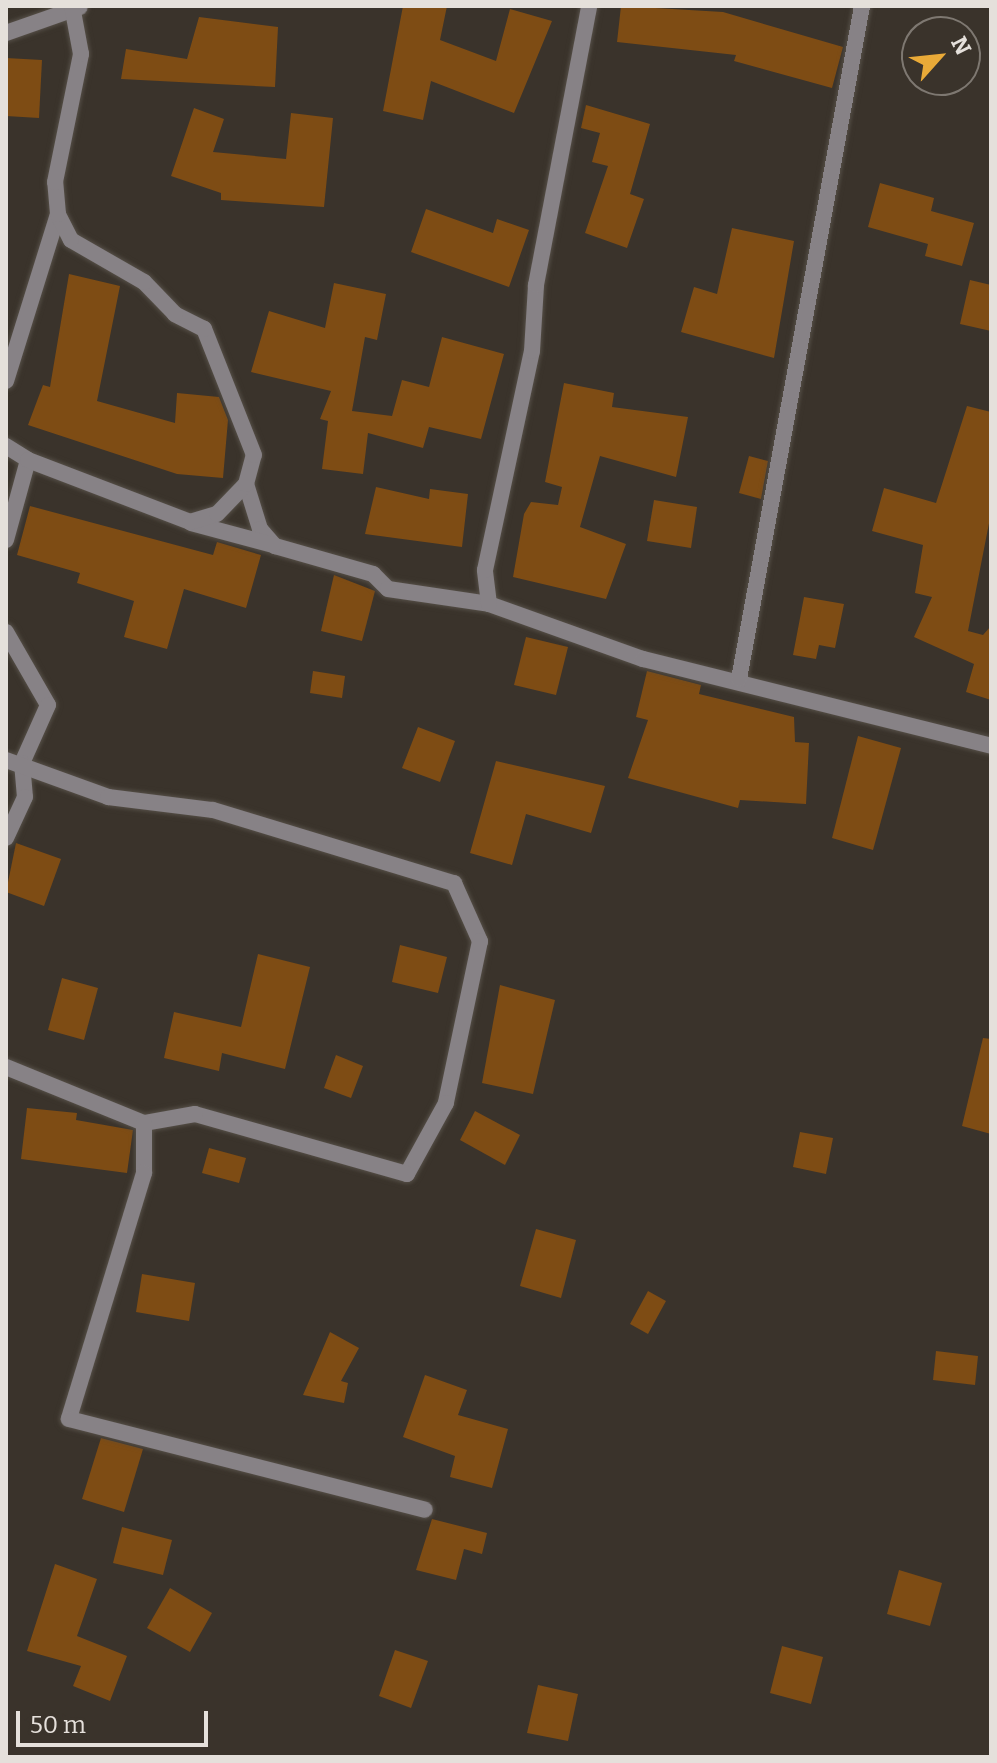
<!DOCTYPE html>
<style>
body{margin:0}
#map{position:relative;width:997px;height:1763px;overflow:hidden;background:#3a332b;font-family:Bitter,serif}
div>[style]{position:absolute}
.building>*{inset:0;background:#7e4c14}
.roads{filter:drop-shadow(0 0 2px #554f47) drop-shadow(0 0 2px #554f47)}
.street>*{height:16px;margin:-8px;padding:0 8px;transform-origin:8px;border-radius:8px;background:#878286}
span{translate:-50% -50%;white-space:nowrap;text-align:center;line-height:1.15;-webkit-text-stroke:6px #3a332b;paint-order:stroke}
.frame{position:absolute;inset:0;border:8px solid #e5e0db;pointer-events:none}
.north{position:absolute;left:901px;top:16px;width:80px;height:80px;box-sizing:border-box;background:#3a332b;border:2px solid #7e7871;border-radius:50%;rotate:63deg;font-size:22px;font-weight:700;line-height:32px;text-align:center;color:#e5e0db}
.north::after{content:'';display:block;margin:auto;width:28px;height:36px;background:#e9aa38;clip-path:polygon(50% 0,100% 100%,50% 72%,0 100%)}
.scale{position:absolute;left:16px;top:1711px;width:192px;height:36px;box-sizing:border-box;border:4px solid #e5e0db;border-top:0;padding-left:10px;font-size:24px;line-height:28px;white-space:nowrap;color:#e5e0db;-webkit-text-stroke:6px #3a332b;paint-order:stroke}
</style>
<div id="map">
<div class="building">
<div style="clip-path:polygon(403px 6px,447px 6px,440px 40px,496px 61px,510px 9px,552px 21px,514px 113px,431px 81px,423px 120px,383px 111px)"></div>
<div style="clip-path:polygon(621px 6px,723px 12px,843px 47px,832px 88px,734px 61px,736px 55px,617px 42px)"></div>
<div style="clip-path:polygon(199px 17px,278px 27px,275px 87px,121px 79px,126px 49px,187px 59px)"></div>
<div style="clip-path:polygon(6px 58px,42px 60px,39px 118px,6px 116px)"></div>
<div style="clip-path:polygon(586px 105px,650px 124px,630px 194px,644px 199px,627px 248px,585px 233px,608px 166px,592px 162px,600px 133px,581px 128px)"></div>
<div style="clip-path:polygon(194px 108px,224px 119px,213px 152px,286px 159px,291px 113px,333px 118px,324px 207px,221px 200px,221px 193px,171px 176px)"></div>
<div style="clip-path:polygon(880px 183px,934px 198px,931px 211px,974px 223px,962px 266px,925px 256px,928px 244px,868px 227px)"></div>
<div style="clip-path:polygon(426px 209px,493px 233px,497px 219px,529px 230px,509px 287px,411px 252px)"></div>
<div style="clip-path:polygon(732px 228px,794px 241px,774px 358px,681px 332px,694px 287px,717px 294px)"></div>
<div style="clip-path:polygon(69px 274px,120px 286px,97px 401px,175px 423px,177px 393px,219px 397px,228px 420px,223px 478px,177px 474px,28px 425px,43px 385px,50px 387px)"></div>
<div style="clip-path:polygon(970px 280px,991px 285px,991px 331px,960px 324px)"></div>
<div style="clip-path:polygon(334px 283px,386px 294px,377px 340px,365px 337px,352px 411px,392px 416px,402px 380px,429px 387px,442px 337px,504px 354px,481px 439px,429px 427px,423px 448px,368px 433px,363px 474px,322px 469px,328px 421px,320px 419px,331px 391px,251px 372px,269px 311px,325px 328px)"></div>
<div style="clip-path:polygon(564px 383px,614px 393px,612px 407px,688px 417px,676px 477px,600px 456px,580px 527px,626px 544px,606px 599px,513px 577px,524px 514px,531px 502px,558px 505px,562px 487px,545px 482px)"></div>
<div style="clip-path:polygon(967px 406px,991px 412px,991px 513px,968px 631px,983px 635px,991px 626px,991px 700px,966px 692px,974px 664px,914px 637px,932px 597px,915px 593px,923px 545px,872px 531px,884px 488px,936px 503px)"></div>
<div style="clip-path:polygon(749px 456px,768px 461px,761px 499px,739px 493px)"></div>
<div style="clip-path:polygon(376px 487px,429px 499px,430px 489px,468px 494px,462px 547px,365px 534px)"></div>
<div style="clip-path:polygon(654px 500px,697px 507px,691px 548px,647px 541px)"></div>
<div style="clip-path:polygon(30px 506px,213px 555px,217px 542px,261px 555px,246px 608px,184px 589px,167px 649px,124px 637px,134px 601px,77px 583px,80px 573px,17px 555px)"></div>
<div style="clip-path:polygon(334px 575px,375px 591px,362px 641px,321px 631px)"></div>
<div style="clip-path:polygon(804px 597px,844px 604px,835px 648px,819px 645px,816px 659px,793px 655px)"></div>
<div style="clip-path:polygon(526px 637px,568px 647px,556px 695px,514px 685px)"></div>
<div style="clip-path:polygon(313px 671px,345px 676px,342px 698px,310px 693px)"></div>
<div style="clip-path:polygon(647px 671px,701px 685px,699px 694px,794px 717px,795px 742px,809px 743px,806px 804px,740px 800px,738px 808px,628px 778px,648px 720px,636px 717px)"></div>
<div style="clip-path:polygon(418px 727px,455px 741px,440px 782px,402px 768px)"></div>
<div style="clip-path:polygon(858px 736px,901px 748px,873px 850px,832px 838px)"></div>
<div style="clip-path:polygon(496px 761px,605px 786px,591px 833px,526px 814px,512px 865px,470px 853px)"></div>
<div style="clip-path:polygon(16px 843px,61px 859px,44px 906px,6px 892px)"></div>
<div style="clip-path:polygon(400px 945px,447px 957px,438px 993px,392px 982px)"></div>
<div style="clip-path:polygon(258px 954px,310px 967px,285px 1069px,222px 1053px,219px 1071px,164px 1058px,174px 1012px,241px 1027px)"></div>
<div style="clip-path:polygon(62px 978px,98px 988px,84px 1040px,48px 1030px)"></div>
<div style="clip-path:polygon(500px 985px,555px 1000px,533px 1094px,482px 1083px)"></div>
<div style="clip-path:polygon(983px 1038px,991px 1039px,991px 1134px,962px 1126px)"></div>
<div style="clip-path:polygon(336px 1055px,363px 1066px,351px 1098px,324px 1088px)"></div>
<div style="clip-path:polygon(27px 1108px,77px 1113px,76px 1120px,133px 1130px,127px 1173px,21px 1159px)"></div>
<div style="clip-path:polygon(475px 1111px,520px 1135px,505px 1165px,460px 1140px)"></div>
<div style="clip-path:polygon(800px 1132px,833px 1138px,826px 1174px,793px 1167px)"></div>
<div style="clip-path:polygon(209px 1148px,246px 1158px,239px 1183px,202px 1173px)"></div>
<div style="clip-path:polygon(536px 1229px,576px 1240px,561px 1298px,520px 1286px)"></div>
<div style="clip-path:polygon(142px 1274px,195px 1283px,189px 1321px,136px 1312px)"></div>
<div style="clip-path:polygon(648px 1291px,666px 1301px,648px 1334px,630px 1324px)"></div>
<div style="clip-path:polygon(330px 1332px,359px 1348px,341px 1381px,348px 1383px,344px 1403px,303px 1395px)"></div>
<div style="clip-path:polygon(936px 1351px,978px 1356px,975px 1385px,933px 1380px)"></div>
<div style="clip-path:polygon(425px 1375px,467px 1390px,458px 1415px,508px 1429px,492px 1488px,450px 1477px,455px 1456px,403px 1437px)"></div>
<div style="clip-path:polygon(101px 1438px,143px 1449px,124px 1512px,82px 1499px)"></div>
<div style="clip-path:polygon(432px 1519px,487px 1533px,482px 1554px,464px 1549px,456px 1580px,416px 1570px)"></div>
<div style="clip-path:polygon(122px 1527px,172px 1540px,163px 1575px,113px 1563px)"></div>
<div style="clip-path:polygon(55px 1564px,97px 1579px,77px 1636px,127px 1656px,110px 1701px,73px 1686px,81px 1666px,27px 1651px)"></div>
<div style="clip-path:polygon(899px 1570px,942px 1583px,930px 1626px,887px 1614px)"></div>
<div style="clip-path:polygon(170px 1588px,212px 1613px,190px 1652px,147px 1628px)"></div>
<div style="clip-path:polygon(782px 1646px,823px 1657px,811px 1704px,770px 1693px)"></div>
<div style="clip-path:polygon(395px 1650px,428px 1661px,411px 1708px,379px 1696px)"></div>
<div style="clip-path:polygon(538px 1685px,578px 1694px,568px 1741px,527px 1733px)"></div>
</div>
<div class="roads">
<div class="street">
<div style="left:6px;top:33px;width:78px;rotate:-19.4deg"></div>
<div style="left:6px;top:381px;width:175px;rotate:-72.7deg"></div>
<div style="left:6px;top:446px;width:26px;rotate:32deg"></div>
<div style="left:246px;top:484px;width:47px;rotate:72.7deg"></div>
<div style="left:260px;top:529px;width:23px;rotate:49deg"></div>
<div style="left:275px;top:546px;width:102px;rotate:15.9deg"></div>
<div style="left:373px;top:574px;width:21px;rotate:45deg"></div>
<div style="left:388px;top:589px;width:102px;rotate:8.4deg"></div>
<div style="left:489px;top:604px;width:164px;rotate:19.7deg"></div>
<div style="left:643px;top:659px;width:359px;rotate:14deg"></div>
<div style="left:191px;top:523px;width:85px;rotate:15deg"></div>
<div style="left:6px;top:540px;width:83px;rotate:-74.6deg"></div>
<div style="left:28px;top:460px;width:173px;rotate:20.9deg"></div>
<div style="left:190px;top:522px;width:28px;rotate:-17deg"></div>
<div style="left:217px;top:514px;width:42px;rotate:-46deg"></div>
<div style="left:246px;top:484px;width:30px;rotate:-75deg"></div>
<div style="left:254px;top:455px;width:136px;rotate:-111.6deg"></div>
<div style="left:204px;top:329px;width:33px;rotate:-153deg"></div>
<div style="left:175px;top:314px;width:45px;rotate:-134.1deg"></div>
<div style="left:144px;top:282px;width:84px;rotate:-150.1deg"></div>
<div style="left:71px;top:240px;width:29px;rotate:-117deg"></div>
<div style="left:58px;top:214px;width:32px;rotate:-95deg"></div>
<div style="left:55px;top:182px;width:131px;rotate:-78.5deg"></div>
<div style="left:81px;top:54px;width:49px;rotate:-100.6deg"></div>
<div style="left:489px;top:604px;width:34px;rotate:-97deg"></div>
<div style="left:485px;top:570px;width:224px;rotate:-77.9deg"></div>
<div style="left:532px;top:351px;width:66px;rotate:-86.5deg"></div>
<div style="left:536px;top:285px;width:284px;rotate:-79.2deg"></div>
<div style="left:6px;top:632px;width:84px;rotate:60.1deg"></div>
<div style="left:48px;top:705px;width:64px;rotate:114.1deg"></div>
<div style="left:22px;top:763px;width:34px;rotate:85deg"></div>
<div style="left:25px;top:797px;width:45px;rotate:114.9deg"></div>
<div style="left:739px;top:679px;width:684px;rotate:-79.64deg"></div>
<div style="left:6px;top:760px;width:109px;rotate:19.9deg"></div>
<div style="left:108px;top:797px;width:106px;rotate:7.1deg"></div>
<div style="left:213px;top:810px;width:252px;rotate:16.9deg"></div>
<div style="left:454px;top:883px;width:64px;rotate:65.9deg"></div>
<div style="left:480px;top:941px;width:166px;rotate:101.9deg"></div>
<div style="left:446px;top:1103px;width:81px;rotate:118.8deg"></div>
<div style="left:407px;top:1174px;width:220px;rotate:-164.2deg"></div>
<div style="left:195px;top:1114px;width:52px;rotate:170deg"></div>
<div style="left:6px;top:1067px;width:149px;rotate:22.1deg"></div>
<div style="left:144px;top:1123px;width:50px;rotate:90deg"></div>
<div style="left:144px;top:1173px;width:257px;rotate:107deg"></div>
<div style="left:69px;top:1419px;width:367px;rotate:14.3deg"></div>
</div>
</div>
<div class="frame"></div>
<div class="north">N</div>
<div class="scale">50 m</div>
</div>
